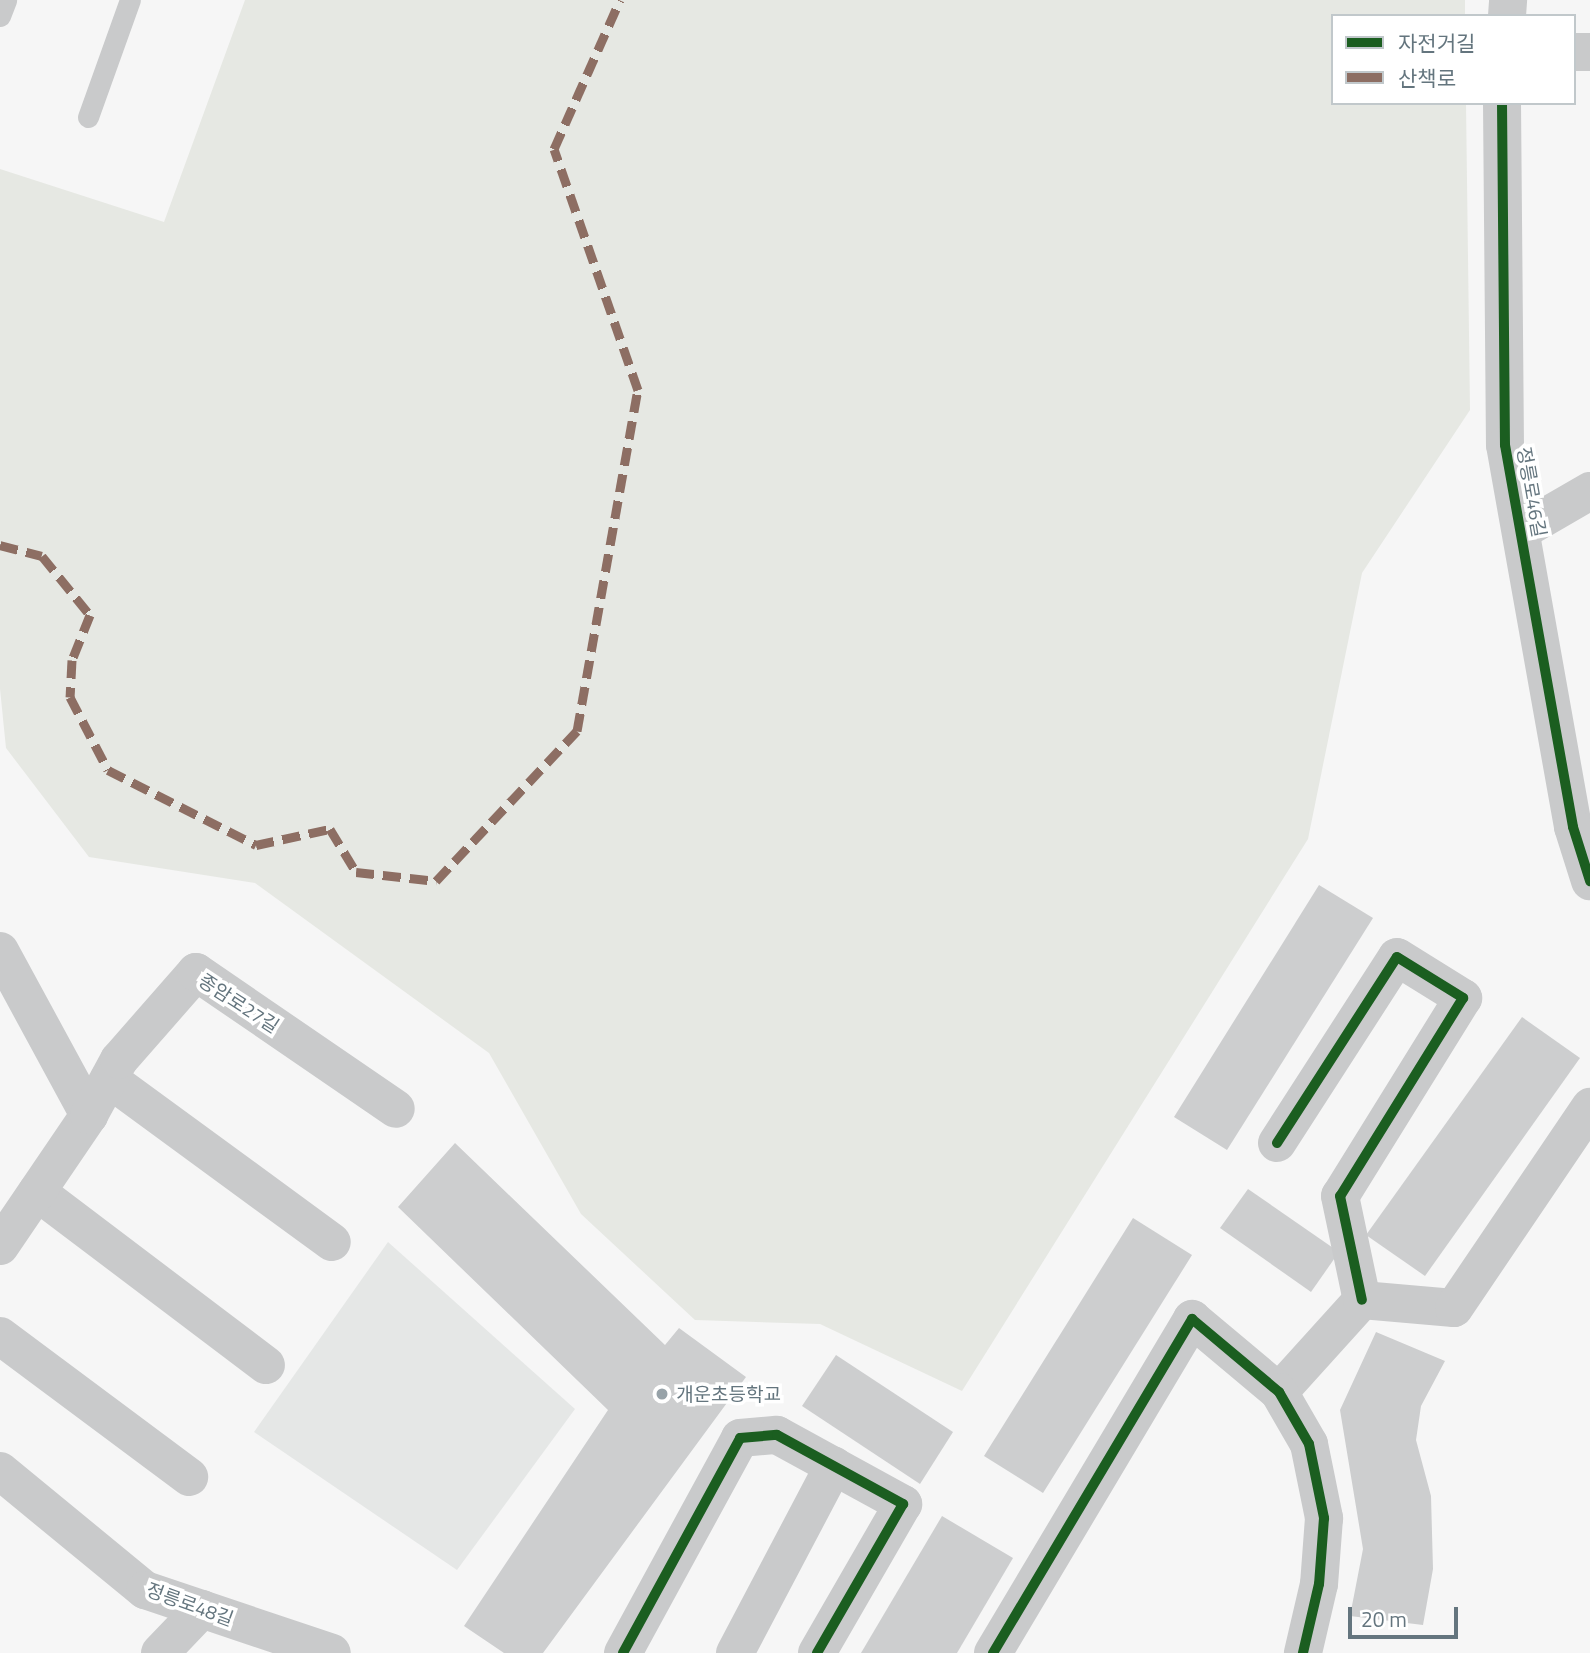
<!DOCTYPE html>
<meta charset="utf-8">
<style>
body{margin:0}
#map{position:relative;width:1590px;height:1653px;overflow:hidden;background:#f6f6f6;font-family:"Titillium Web","Noto Sans KR",sans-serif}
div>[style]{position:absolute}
.built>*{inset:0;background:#e5e7e6}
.green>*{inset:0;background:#e6e8e3}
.building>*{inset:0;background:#cdcecf}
.service>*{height:21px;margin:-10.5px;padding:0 10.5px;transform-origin:10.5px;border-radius:10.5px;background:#c9cacb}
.minor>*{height:38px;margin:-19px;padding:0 19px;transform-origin:19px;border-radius:19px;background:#c9cacb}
.quiet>*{height:9px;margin-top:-4.5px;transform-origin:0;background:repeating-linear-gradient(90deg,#8d6e63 0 18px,transparent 0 27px)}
.cycleway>*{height:10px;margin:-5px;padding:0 5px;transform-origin:5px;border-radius:5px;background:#1b5e20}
.dots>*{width:19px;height:19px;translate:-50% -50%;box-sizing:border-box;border:4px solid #fff;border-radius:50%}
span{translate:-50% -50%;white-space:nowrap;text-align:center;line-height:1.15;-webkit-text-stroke:7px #fff;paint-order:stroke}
.street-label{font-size:19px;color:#64757e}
.poi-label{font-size:19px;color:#64757e}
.left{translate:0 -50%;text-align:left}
.legend{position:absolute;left:1331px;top:14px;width:245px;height:91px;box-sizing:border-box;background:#fff;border:2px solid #c1c8cb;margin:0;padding:9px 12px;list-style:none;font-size:21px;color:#64757e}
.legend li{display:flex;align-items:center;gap:14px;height:35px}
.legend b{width:35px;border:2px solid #c1c8cb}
.scale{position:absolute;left:1348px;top:1607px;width:110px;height:32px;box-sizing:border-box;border:4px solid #64757e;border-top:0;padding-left:9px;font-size:21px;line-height:24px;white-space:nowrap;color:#64757e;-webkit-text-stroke:5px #fff;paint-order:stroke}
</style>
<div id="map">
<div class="built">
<div style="clip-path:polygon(388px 1242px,575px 1409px,457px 1570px,254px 1432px)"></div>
</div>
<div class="green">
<div style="clip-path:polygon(245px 0,1465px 0,1465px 16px,1333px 16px,1333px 103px,1466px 103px,1470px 410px,1362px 573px,1308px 839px,962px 1391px,820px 1324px,695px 1320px,581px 1214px,489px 1053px,255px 883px,89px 857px,6px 748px,0 689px,0 169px,164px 222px)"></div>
</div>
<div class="building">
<div style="clip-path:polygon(1319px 885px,1373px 918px,1227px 1150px,1174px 1117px)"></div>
<div style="clip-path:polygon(1522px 1017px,1580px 1058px,1425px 1276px,1366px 1235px)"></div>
<div style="clip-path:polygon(455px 1143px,665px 1345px,679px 1328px,746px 1377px,543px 1653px,504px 1653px,464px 1626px,608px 1410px,398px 1207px)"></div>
<div style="clip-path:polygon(1248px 1189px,1339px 1252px,1311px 1292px,1220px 1228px)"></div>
<div style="clip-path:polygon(1133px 1218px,1192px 1255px,1043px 1493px,984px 1456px)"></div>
<div style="clip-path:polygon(1376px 1332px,1445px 1361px,1421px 1406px,1416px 1440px,1431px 1496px,1433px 1569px,1423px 1625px,1350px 1616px,1363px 1549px,1340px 1410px)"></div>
<div style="clip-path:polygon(836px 1355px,953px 1432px,920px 1484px,802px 1406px)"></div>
<div style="clip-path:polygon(942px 1516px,1013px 1558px,957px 1653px,861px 1653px)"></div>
</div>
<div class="service">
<div style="left:0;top:16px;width:17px;rotate:-69deg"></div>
<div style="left:88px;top:117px;width:124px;rotate:-70.3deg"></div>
</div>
<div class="minor">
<div style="left:1507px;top:16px;width:16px;rotate:-86deg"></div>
<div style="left:1574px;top:52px;width:16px"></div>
<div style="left:1502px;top:103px;width:342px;rotate:89.5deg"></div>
<div style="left:1505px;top:445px;width:388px;rotate:79.9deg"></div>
<div style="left:1573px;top:827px;width:57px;rotate:72.5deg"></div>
<div style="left:1521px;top:531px;width:80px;rotate:-30.1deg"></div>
<div style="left:0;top:951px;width:187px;rotate:61.5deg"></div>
<div style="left:109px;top:1079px;width:276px;rotate:36.2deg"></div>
<div style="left:1277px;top:1143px;width:221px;rotate:-57.2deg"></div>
<div style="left:1397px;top:957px;width:78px;rotate:31.8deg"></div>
<div style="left:1463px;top:998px;width:233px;rotate:121.8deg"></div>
<div style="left:1340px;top:1196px;width:106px;rotate:78.1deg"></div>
<div style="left:37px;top:1192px;width:287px;rotate:37.1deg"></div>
<div style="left:0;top:1246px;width:158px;rotate:-55.8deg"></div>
<div style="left:89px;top:1115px;width:63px;rotate:-61.4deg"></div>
<div style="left:119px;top:1060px;width:117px;rotate:-48.8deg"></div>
<div style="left:196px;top:972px;width:242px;rotate:34.4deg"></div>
<div style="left:0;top:1336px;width:236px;rotate:36.7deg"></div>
<div style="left:1279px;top:1392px;width:124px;rotate:-47.9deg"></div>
<div style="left:1362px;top:1300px;width:92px;rotate:5deg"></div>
<div style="left:1454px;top:1308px;width:243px;rotate:-55.9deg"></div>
<div style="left:0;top:1471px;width:188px;rotate:39.4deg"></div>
<div style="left:145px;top:1590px;width:197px;rotate:18.6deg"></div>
<div style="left:160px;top:1653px;width:61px;rotate:-46.3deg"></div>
<div style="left:623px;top:1653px;width:245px;rotate:-61.4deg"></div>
<div style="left:740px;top:1438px;width:37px;rotate:-5deg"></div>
<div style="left:777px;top:1435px;width:144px;rotate:28.7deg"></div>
<div style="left:903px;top:1504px;width:172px;rotate:120deg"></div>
<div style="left:735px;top:1653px;width:212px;rotate:-62.2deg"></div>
<div style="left:993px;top:1653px;width:389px;rotate:-59.2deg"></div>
<div style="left:1192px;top:1319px;width:114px;rotate:40deg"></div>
<div style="left:1279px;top:1392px;width:60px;rotate:60deg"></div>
<div style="left:1309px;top:1444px;width:76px;rotate:78.5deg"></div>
<div style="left:1324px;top:1518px;width:66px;rotate:94.3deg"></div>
<div style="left:1319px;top:1584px;width:71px;rotate:103.1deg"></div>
</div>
<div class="quiet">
<div style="left:0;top:545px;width:43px;rotate:14.7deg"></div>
<div style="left:42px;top:556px;width:76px;rotate:50.9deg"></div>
<div style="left:90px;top:615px;width:48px;rotate:111.8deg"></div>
<div style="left:72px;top:660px;width:37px;rotate:93deg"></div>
<div style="left:70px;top:697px;width:82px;rotate:62.5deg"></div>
<div style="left:108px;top:770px;width:166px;rotate:26.9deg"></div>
<div style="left:256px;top:845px;width:76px;rotate:-12.2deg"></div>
<div style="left:330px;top:829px;width:50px;rotate:58.8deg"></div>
<div style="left:356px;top:872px;width:81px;rotate:6.4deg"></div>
<div style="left:436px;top:881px;width:206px;rotate:-46.8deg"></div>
<div style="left:577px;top:731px;width:346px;rotate:-79.9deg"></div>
<div style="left:638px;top:390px;width:255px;rotate:-109.2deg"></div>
<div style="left:554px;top:149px;width:163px;rotate:-66.1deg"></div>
</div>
<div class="cycleway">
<div style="left:1502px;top:103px;width:342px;rotate:89.5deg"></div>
<div style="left:1505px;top:445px;width:388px;rotate:79.9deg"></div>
<div style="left:1573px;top:827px;width:57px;rotate:72.5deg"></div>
<div style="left:1277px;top:1143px;width:221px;rotate:-57.2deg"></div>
<div style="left:1397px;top:957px;width:78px;rotate:31.8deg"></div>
<div style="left:1463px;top:998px;width:233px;rotate:121.8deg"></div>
<div style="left:1340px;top:1196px;width:106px;rotate:78.1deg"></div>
<div style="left:623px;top:1653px;width:245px;rotate:-61.4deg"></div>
<div style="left:740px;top:1438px;width:37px;rotate:-5deg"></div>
<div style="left:777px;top:1435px;width:144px;rotate:28.7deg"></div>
<div style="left:903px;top:1504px;width:172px;rotate:120deg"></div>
<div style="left:993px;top:1653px;width:389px;rotate:-59.2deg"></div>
<div style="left:1192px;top:1319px;width:114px;rotate:40deg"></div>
<div style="left:1279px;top:1392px;width:60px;rotate:60deg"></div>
<div style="left:1309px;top:1444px;width:76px;rotate:78.5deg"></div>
<div style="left:1324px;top:1518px;width:66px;rotate:94.3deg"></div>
<div style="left:1319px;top:1584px;width:71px;rotate:103.1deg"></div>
</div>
<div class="dots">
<div style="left:662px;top:1394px;background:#97a2a8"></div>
</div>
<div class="street-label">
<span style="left:1532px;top:492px;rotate:80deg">정릉로46길</span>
<span style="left:239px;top:1003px;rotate:33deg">종암로27길</span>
<span style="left:190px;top:1604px;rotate:20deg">정릉로48길</span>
</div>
<div class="poi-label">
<span class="left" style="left:676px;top:1394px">개운초등학교</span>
</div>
<ul class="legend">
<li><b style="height:9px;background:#1b5e20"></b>자전거길</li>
<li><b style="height:9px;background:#8d6e63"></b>산책로</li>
</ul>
<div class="scale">20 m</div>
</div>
